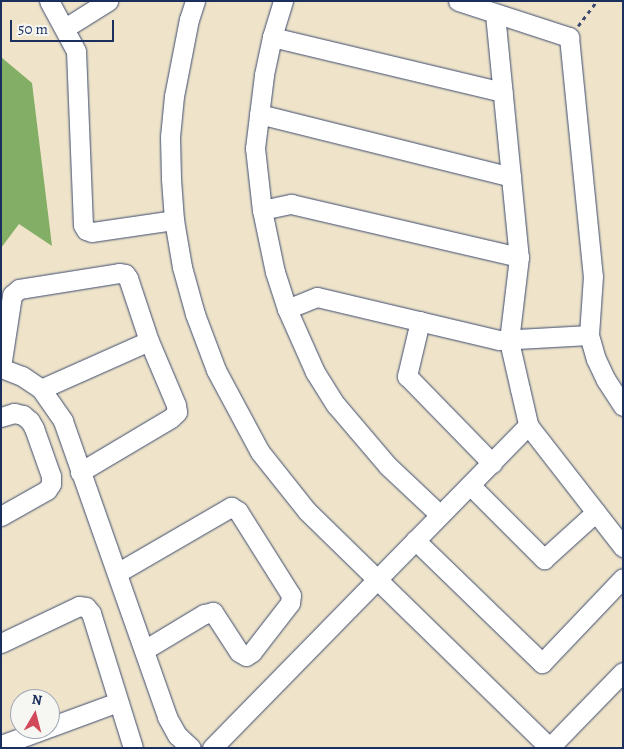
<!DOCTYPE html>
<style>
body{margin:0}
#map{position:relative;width:624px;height:749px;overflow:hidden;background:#efe4ca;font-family:Alegreya,serif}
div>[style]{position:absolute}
.forest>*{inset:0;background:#83ae66}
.path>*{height:2.5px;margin-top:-1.25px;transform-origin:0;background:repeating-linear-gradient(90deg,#3b4a6e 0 4px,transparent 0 8px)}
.roads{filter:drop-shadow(0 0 1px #3b4a6e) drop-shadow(0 0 1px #3b4a6e)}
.minor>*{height:19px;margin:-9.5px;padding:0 9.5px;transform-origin:9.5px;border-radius:9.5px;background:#fff}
span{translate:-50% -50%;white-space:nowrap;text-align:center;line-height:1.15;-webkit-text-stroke:5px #f6f6f2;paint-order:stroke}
.frame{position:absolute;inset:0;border:2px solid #1b2f5e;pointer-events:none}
.north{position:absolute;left:10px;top:689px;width:50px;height:50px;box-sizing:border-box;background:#f6f6f2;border:1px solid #9ea6b7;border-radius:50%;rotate:8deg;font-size:14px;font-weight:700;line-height:20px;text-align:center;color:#1b2f5e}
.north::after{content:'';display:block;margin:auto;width:18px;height:22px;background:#d1495b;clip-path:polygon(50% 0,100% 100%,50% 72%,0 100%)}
.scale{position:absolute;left:10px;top:20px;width:104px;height:22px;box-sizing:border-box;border:2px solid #1b2f5e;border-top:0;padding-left:6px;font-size:15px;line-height:18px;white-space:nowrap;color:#1b2f5e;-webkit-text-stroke:4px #f6f6f2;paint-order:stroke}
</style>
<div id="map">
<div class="forest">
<div style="clip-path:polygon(1px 57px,32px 83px,52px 246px,19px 224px,1px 248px)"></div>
</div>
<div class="path">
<div style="left:578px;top:26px;width:31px;rotate:-53deg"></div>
</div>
<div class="roads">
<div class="minor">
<div style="left:49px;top:1px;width:57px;rotate:61.6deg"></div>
<div style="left:76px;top:51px;width:174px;rotate:87.7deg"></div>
<div style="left:83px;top:225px;width:6px;rotate:59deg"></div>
<div style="left:86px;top:230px;width:6px;rotate:18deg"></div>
<div style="left:92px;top:232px;width:83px;rotate:-8.3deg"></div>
<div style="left:195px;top:1px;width:19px;rotate:108deg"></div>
<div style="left:189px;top:19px;width:78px;rotate:101deg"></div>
<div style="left:174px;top:96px;width:41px;rotate:95.6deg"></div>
<div style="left:170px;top:137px;width:42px;rotate:88.6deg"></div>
<div style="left:171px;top:179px;width:41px;rotate:85.8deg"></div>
<div style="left:174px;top:220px;width:48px;rotate:80.3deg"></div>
<div style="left:182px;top:267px;width:49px;rotate:74.5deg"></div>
<div style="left:195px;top:314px;width:60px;rotate:69.4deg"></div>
<div style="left:216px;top:370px;width:93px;rotate:61.8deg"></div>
<div style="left:260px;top:452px;width:75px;rotate:51.5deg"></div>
<div style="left:307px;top:511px;width:339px;rotate:44.3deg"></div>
<div style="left:283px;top:1px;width:38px;rotate:107deg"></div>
<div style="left:272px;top:37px;width:39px;rotate:102deg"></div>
<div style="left:264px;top:75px;width:74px;rotate:97deg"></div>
<div style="left:255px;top:148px;width:62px;rotate:83.6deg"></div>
<div style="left:262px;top:210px;width:63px;rotate:78.2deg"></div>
<div style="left:275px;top:272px;width:39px;rotate:72deg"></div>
<div style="left:287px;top:309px;width:69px;rotate:66deg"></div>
<div style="left:315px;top:372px;width:39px;rotate:58deg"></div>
<div style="left:336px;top:405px;width:80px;rotate:49.6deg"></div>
<div style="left:388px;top:466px;width:71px;rotate:43.3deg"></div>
<div style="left:458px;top:1px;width:117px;rotate:18deg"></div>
<div style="left:569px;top:37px;width:240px;rotate:84.3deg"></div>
<div style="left:593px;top:276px;width:59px;rotate:93.9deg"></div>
<div style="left:589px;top:335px;width:25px;rotate:74deg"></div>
<div style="left:596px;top:359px;width:23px;rotate:65deg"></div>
<div style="left:606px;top:380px;width:31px;rotate:57deg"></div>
<div style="left:495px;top:14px;width:244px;rotate:84.4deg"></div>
<div style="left:519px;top:257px;width:85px;rotate:96.8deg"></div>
<div style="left:509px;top:341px;width:49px;rotate:77.1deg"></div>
<div style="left:520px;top:389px;width:37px;rotate:77deg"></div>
<div style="left:528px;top:425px;width:155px;rotate:52.1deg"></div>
<div style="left:65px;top:28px;width:51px;rotate:-32.1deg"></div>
<div style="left:272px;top:37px;width:237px;rotate:13.4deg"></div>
<div style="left:259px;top:114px;width:260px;rotate:14deg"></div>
<div style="left:262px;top:210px;width:30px;rotate:-12deg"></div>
<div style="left:291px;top:204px;width:234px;rotate:13.1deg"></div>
<div style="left:287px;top:309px;width:32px;rotate:-22deg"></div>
<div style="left:317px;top:297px;width:187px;rotate:13.3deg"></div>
<div style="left:499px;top:340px;width:90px;rotate:-3.2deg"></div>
<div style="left:420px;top:321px;width:57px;rotate:103.3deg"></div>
<div style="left:407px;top:376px;width:122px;rotate:45.7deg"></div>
<div style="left:1px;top:367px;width:73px;rotate:-81.3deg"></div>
<div style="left:12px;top:295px;width:9px;rotate:-41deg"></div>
<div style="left:19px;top:289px;width:101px;rotate:-9.1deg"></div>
<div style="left:119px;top:273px;width:6px;rotate:9deg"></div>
<div style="left:125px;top:274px;width:5px;rotate:53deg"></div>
<div style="left:128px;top:278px;width:66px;rotate:71.6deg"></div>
<div style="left:149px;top:341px;width:69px;rotate:67.1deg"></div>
<div style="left:176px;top:405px;width:7px;rotate:82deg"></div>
<div style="left:177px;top:412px;width:8px;rotate:135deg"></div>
<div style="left:171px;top:418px;width:106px;rotate:149.3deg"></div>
<div style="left:1px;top:368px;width:22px;rotate:21deg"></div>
<div style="left:22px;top:376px;width:23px;rotate:34deg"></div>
<div style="left:41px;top:389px;width:39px;rotate:55deg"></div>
<div style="left:63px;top:421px;width:314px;rotate:70.6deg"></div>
<div style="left:167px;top:717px;width:21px;rotate:61deg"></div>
<div style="left:177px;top:735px;width:19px;rotate:43deg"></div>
<div style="left:41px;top:389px;width:118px;rotate:-24deg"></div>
<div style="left:1px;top:417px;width:14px;rotate:-17deg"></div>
<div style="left:14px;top:413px;width:9px;rotate:13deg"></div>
<div style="left:23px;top:415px;width:9px;rotate:41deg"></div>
<div style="left:30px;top:421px;width:8px;rotate:60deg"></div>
<div style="left:34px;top:428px;width:51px;rotate:70.5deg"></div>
<div style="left:51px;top:476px;width:8px;rotate:90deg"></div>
<div style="left:51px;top:484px;width:7px;rotate:124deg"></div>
<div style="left:47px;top:490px;width:53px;rotate:150.5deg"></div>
<div style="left:470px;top:485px;width:105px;rotate:45deg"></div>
<div style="left:544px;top:559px;width:70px;rotate:-42.1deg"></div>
<div style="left:415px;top:540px;width:177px;rotate:44.1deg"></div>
<div style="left:542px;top:663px;width:117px;rotate:-46.4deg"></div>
<div style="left:117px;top:573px;width:132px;rotate:-30.1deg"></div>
<div style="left:231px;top:507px;width:8px;rotate:30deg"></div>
<div style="left:238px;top:511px;width:99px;rotate:57.8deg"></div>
<div style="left:291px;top:595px;width:8px;rotate:97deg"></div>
<div style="left:290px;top:603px;width:62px;rotate:127.8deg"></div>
<div style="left:252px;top:652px;width:7px;rotate:146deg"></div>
<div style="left:246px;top:656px;width:8px;rotate:-150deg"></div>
<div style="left:239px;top:652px;width:48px;rotate:-123deg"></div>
<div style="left:213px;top:612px;width:9px;rotate:167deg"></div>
<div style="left:204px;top:614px;width:70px;rotate:149deg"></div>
<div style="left:1px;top:643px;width:86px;rotate:-25.4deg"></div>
<div style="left:79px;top:606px;width:7px;rotate:8deg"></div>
<div style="left:86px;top:607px;width:8px;rotate:50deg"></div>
<div style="left:91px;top:613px;width:141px;rotate:72.7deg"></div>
<div style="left:50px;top:727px;width:72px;rotate:-20.2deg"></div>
<div style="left:1px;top:745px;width:47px;rotate:-20deg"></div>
<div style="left:212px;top:748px;width:452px;rotate:-45.6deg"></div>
<div style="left:549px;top:748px;width:106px;rotate:-45.8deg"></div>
</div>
</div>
<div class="frame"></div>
<div class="north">N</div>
<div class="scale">50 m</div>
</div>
